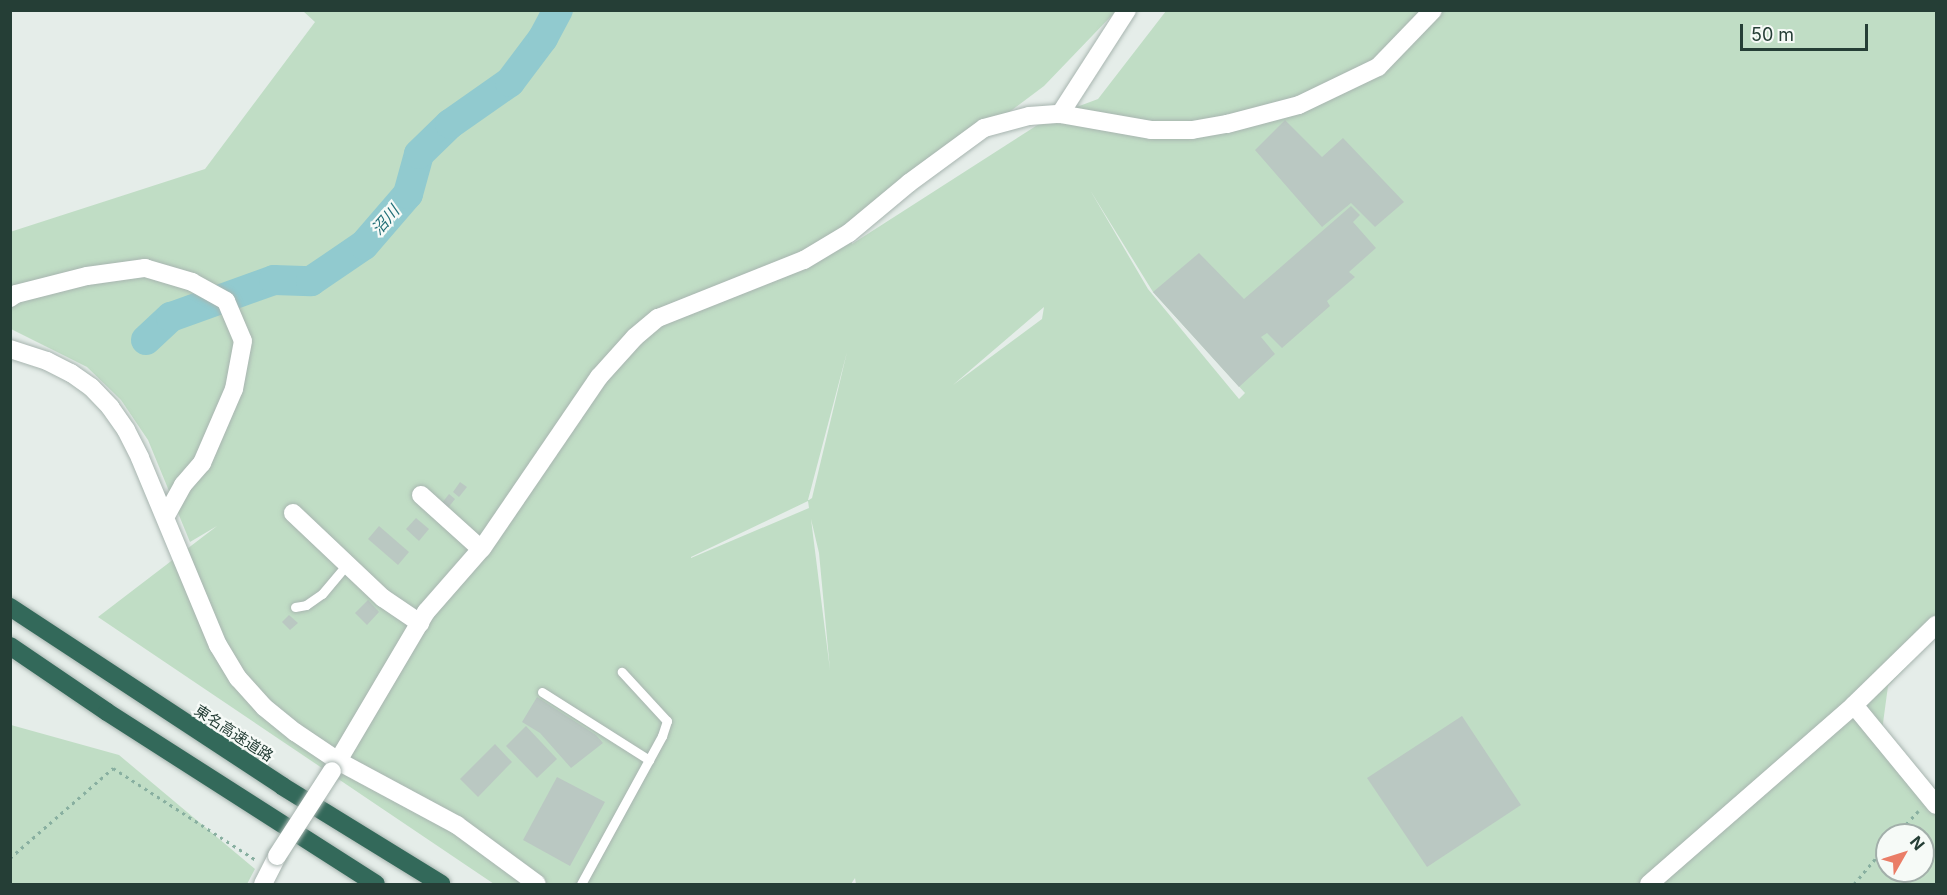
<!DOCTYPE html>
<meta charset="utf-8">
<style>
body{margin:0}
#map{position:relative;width:1947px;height:895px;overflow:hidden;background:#e5ede9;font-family:Inter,"Noto Sans JP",sans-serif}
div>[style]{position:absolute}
.green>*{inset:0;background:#c0ddc5}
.river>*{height:30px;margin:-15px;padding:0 15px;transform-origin:15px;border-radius:15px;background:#91cacf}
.building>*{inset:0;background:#bac8c2}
.path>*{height:3px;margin-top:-1.5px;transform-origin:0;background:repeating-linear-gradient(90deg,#88afa0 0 3px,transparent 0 7.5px)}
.roads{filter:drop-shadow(0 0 2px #a8b5b0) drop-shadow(0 0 2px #a8b5b0)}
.lane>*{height:9px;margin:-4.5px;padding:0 4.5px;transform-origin:4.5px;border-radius:4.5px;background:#fff}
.street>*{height:18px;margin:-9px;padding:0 9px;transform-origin:9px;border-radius:9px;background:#fff}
.secondary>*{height:18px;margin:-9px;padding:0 9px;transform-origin:9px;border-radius:9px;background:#fff}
.highway>*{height:18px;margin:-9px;padding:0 9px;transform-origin:9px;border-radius:9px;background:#33695a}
.bridges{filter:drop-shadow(0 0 2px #a8b5b0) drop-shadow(0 0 2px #a8b5b0)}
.street-bridge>*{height:18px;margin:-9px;padding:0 9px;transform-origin:9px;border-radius:9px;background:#fff}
span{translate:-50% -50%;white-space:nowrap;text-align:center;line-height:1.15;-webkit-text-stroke:4.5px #f6faf7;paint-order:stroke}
.street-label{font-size:15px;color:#253e36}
.water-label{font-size:16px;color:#226f77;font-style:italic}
.frame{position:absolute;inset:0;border:12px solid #253e36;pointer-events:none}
.north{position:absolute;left:1875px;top:823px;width:60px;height:60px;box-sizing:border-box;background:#f6faf7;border:2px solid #a2afaa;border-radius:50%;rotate:51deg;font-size:16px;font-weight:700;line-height:24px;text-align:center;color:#253e36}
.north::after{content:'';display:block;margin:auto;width:21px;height:27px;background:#ea7d67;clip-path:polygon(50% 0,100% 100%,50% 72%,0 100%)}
.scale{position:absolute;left:1740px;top:24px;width:128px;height:27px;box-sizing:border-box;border:3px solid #253e36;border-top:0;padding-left:8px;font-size:18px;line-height:21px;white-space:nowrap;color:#253e36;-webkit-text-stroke:4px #f6faf7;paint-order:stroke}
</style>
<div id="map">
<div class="green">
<div style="clip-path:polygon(evenodd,303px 11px,1116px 11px,1044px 86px,849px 233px,852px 244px,1050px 117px,1098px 99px,1166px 11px,1936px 11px,1936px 636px,1888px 686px,1881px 738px,1936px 789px,1936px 884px,856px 884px,855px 878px,851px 884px,494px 884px,98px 617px,217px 526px,190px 542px,148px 440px,121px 400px,87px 367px,11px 329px,10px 232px,205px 169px,315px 22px,303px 11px,1090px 190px,1153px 292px,1245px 393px,1239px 399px,1148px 289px,1090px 190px,303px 11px,1044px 307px,1042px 319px,953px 385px,1044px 307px,303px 11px,847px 352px,812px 498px,809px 500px,808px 500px,847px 352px,303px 11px,808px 501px,809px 508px,691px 558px,691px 557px,808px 501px,303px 11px,811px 519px,819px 553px,830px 670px,811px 519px,303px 11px,1887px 835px,1923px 835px,1923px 871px,1887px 871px,1887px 835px)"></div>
<div style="clip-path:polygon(11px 725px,119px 755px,255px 869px,247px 884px,11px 884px)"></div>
</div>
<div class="river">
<div style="left:146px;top:340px;width:34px;rotate:-43deg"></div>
<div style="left:171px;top:317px;width:109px;rotate:-19.8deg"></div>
<div style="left:274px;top:280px;width:37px;rotate:2deg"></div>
<div style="left:311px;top:281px;width:64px;rotate:-34.2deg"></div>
<div style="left:364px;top:245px;width:67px;rotate:-49.2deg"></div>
<div style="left:408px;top:194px;width:41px;rotate:-74.6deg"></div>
<div style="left:419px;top:154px;width:43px;rotate:-44.1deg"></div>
<div style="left:450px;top:124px;width:73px;rotate:-35deg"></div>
<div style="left:510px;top:82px;width:55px;rotate:-53.1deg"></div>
<div style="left:543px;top:38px;width:32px;rotate:-62deg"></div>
</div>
<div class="building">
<div style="clip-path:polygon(1285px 120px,1322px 157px,1343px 138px,1404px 202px,1375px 227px,1351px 203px,1322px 227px,1255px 150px)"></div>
<div style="clip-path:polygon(1351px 206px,1360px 215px,1353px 222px,1376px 248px,1349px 272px,1355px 277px,1327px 301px,1330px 306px,1282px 348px,1267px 333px,1261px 337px,1275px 354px,1239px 387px,1153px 292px,1199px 253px,1244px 299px)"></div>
<div style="clip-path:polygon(460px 482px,467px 487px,459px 497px,453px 492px)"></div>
<div style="clip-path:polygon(449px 494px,455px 499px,448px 508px,442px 503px)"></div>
<div style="clip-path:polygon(416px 518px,429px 529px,419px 541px,406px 529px)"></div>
<div style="clip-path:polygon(379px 526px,409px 552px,398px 565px,368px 539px)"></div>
<div style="clip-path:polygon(368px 600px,379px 612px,367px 625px,355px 613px)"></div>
<div style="clip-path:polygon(289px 615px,298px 623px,290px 630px,282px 622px)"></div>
<div style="clip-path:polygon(537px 697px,596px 735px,603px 743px,571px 768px,540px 733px,522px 722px)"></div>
<div style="clip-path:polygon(1462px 716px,1521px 805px,1427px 867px,1367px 778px)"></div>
<div style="clip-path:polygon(526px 726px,557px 759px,537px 778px,506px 746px)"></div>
<div style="clip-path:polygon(495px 744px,512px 762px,478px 797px,460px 779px)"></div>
<div style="clip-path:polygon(557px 777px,605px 802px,570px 866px,523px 840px)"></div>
</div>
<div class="path">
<div style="left:1896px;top:835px;width:33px;rotate:-47deg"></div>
<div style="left:10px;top:858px;width:137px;rotate:-41.1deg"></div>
<div style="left:113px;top:768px;width:170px;rotate:32.8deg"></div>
<div style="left:1854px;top:884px;width:51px;rotate:-49.8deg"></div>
</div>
<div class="roads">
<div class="lane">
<div style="left:295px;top:607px;width:11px;rotate:-10deg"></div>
<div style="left:306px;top:605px;width:19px;rotate:-35deg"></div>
<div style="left:322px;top:594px;width:39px;rotate:-50deg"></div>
<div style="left:542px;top:692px;width:127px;rotate:32.4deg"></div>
<div style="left:581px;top:884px;width:169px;rotate:-61.3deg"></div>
<div style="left:662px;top:736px;width:16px;rotate:-72deg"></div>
<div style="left:667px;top:721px;width:67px;rotate:-132.6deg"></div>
</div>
<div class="street">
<div style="left:1060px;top:114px;width:124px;rotate:-57.2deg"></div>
<div style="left:10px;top:298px;width:7px;rotate:-34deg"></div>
<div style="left:16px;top:294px;width:73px;rotate:-14.2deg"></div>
<div style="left:87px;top:276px;width:59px;rotate:-7.9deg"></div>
<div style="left:145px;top:268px;width:49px;rotate:16.6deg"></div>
<div style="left:192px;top:282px;width:39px;rotate:29deg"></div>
<div style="left:226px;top:301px;width:43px;rotate:67deg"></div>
<div style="left:243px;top:341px;width:49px;rotate:100.6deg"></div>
<div style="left:234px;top:389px;width:81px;rotate:113.4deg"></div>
<div style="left:202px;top:463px;width:29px;rotate:131deg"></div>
<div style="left:183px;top:485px;width:35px;rotate:119deg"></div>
<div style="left:421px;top:495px;width:81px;rotate:42deg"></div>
<div style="left:293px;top:513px;width:124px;rotate:43.4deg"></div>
<div style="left:383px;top:598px;width:45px;rotate:34deg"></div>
<div style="left:1854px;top:705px;width:129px;rotate:50.6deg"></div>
<div style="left:332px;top:771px;width:185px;rotate:-59.4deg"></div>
<div style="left:426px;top:612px;width:86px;rotate:-48.8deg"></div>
<div style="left:483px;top:547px;width:206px;rotate:-55.7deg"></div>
<div style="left:599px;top:377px;width:54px;rotate:-48deg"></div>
<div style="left:635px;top:337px;width:30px;rotate:-40deg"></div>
<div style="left:658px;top:318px;width:157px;rotate:-21.7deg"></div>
<div style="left:804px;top:260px;width:52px;rotate:-31deg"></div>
<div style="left:849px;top:233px;width:78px;rotate:-39.8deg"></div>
<div style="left:909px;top:183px;width:93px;rotate:-36.3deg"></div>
<div style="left:984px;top:128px;width:47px;rotate:-14.9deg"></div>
<div style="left:1029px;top:116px;width:31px;rotate:-4deg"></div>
<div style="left:1060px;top:114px;width:92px;rotate:10deg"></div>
<div style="left:1151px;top:130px;width:41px"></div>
<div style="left:1192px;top:130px;width:36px;rotate:-10deg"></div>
<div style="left:1227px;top:124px;width:74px;rotate:-14.8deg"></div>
<div style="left:1299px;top:105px;width:88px;rotate:-25.7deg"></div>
<div style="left:1378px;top:67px;width:79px;rotate:-46deg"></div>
<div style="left:263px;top:884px;width:31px;rotate:-63deg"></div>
</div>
<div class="secondary">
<div style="left:10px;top:349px;width:39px;rotate:18deg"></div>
<div style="left:47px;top:361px;width:27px;rotate:27deg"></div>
<div style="left:71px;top:373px;width:24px;rotate:35deg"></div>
<div style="left:91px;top:387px;width:28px;rotate:46deg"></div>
<div style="left:110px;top:407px;width:28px;rotate:55deg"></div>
<div style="left:126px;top:430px;width:31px;rotate:63deg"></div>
<div style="left:140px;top:458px;width:203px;rotate:67.4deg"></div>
<div style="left:218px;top:645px;width:39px;rotate:59deg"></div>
<div style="left:238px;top:678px;width:39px;rotate:48deg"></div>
<div style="left:264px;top:707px;width:40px;rotate:39deg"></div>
<div style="left:295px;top:732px;width:52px;rotate:34deg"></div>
<div style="left:338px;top:761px;width:135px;rotate:28.3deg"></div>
<div style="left:457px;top:825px;width:99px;rotate:36.4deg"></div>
<div style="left:1649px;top:884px;width:272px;rotate:-41.1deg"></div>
<div style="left:1854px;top:705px;width:115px;rotate:-44.3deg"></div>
</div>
<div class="highway">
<div style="left:10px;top:607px;width:326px;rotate:33.3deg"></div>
<div style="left:282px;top:786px;width:187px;rotate:31.6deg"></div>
<div style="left:10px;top:646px;width:117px;rotate:34.2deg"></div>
<div style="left:107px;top:712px;width:319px;rotate:32.6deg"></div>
</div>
</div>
<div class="bridges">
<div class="street-bridge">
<div style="left:277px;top:856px;width:101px;rotate:-57.1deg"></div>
</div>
</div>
<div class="street-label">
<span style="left:234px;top:733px;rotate:33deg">東名高速道路</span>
</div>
<div class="water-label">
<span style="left:385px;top:220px;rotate:-49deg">沼川</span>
</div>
<div class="frame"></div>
<div class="north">N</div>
<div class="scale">50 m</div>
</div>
